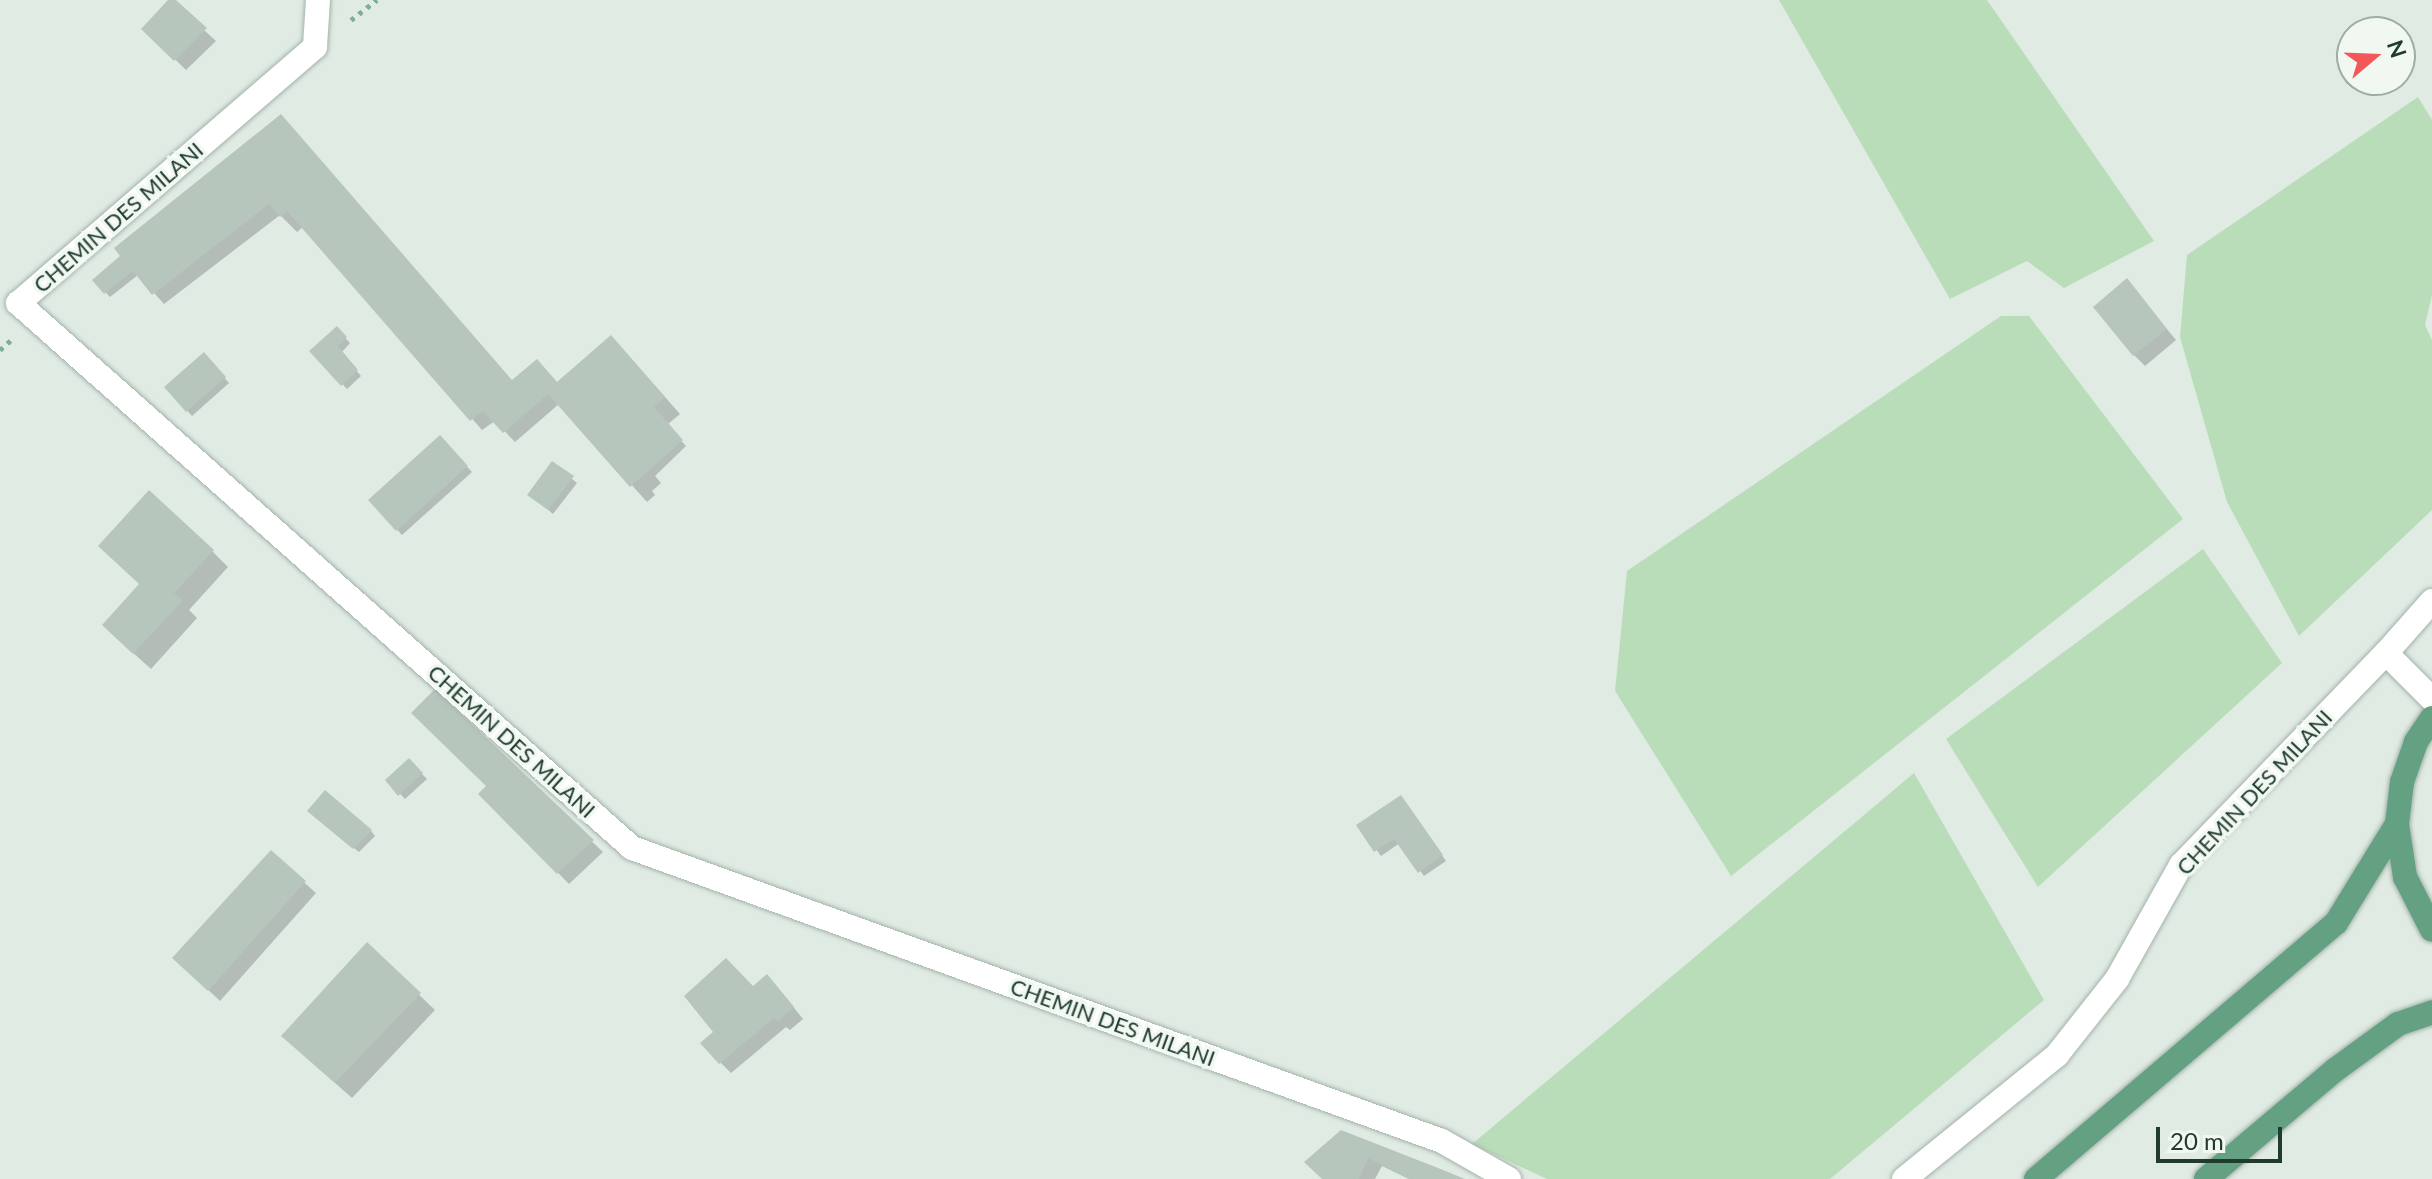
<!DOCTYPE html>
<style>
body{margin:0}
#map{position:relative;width:2432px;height:1179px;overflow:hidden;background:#e0ebe4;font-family:Lato,sans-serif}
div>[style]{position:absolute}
.green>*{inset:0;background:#b9ddb9}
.shadow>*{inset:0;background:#0003}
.building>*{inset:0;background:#b6c6bc}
.path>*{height:5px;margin-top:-2.5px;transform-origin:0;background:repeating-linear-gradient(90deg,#81af94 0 4px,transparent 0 10px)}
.roads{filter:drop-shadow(0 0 2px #a3b3aa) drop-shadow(0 0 2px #a3b3aa)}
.minor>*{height:24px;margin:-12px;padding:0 12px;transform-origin:12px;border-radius:12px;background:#fff}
.primary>*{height:24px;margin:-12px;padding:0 12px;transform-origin:12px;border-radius:12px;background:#64a182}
span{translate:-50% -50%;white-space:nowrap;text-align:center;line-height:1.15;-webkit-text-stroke:7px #f1f8f2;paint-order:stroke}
.street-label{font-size:22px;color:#213c2e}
.north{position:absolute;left:2336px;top:16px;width:80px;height:80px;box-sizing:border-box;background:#f1f8f2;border:2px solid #9eada4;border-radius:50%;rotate:71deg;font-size:22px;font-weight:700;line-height:32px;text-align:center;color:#213c2e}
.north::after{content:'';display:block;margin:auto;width:28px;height:36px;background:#f35759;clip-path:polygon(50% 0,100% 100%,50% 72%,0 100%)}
.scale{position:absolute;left:2156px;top:1127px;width:126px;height:36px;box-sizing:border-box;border:4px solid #213c2e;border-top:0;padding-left:10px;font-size:24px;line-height:28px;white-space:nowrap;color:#213c2e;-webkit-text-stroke:6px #f1f8f2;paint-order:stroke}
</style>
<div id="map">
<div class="green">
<div style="clip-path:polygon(1779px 0,1987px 0,2154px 241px,2064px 288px,2027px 261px,1950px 299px)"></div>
<div style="clip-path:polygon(2418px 97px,2432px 120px,2432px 295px,2425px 325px,2432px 340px,2432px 510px,2299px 636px,2227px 502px,2180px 337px,2187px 255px)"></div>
<div style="clip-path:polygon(2001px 316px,2029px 316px,2183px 519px,1731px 876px,1615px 691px,1627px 571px)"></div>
<div style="clip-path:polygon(2203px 549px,2282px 663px,2038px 887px,1946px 739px)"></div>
<div style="clip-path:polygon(1914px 773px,2044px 1000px,1830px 1179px,1547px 1179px,1472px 1144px)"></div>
</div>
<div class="shadow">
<div style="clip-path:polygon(171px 0,216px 41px,186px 70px,144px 29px)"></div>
<div style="clip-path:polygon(281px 117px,513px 382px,559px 386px,627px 354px,680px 414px,667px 425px,686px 446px,655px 476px,661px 483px,652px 491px,655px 495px,647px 502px,559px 404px,515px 442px,495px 421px,482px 430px,303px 227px,297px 232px,280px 215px,164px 304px,138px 275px,110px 297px,94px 280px)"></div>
<div style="clip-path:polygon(2127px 281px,2176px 340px,2145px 366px,2134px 355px)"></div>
<div style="clip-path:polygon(337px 329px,350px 343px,341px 353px,361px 376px,347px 389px,312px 351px)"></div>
<div style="clip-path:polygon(204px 355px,229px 383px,192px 416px,167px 388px)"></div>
<div style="clip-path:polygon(440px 438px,472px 472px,402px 535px,371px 500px)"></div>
<div style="clip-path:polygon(552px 463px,577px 483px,553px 514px,535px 499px)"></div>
<div style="clip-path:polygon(212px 551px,228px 567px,189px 610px,197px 618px,151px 669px,120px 641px)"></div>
<div style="clip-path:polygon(435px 692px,603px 852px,569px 884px,481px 794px,488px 786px)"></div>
<div style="clip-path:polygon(409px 761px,427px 779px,405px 799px,388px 781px)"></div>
<div style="clip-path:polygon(1405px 802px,1446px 861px,1424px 876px,1400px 843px,1381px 856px,1359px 826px)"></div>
<div style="clip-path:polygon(314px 816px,371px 831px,375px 836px,359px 852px)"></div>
<div style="clip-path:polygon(271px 853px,316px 893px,220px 1001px,185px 968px)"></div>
<div style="clip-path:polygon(367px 945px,435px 1010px,352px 1098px,300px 1052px)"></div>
<div style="clip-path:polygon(778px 988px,803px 1019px,790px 1030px,786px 1027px,731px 1073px,720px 1062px)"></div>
<div style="clip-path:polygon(1341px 1132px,1462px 1179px,1409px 1179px,1382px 1166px,1375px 1179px,1324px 1179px)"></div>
</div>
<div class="building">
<div style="clip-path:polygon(168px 0,176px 0,207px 28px,174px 61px,141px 29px)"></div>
<div style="clip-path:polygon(281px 114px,512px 380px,537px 359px,557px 382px,611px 335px,665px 397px,654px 407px,683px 440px,630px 487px,548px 394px,503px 433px,483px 411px,470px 421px,287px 211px,280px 217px,269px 204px,152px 295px,133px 271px,104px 294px,92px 280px,120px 256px,114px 248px)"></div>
<div style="clip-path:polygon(2127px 278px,2167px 329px,2133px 356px,2093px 307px)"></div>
<div style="clip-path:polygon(337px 326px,347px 337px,338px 346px,358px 370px,341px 386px,309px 351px)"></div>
<div style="clip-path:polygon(204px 352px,226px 377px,186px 412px,164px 387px)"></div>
<div style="clip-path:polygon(440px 435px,468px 466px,396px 531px,368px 500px)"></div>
<div style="clip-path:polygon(552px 461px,574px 476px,548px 510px,527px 495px)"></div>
<div style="clip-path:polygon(149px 490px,214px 550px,174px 593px,183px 600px,133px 654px,102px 625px,139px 584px,98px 546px)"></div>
<div style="clip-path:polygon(435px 689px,594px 840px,557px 874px,478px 794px,486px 786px,411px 713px)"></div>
<div style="clip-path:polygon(409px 758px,423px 773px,398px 796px,385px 780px)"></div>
<div style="clip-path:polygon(325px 790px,372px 830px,353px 849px,307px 811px)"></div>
<div style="clip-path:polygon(1401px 795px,1443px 855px,1418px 873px,1394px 839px,1374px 852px,1356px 825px)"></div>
<div style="clip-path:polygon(271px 850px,306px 881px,208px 991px,172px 958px)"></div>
<div style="clip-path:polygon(367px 942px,421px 993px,335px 1083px,281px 1036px)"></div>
<div style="clip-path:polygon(726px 958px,753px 986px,767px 974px,794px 1007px,778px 1021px,774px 1018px,719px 1064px,700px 1043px,713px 1032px,684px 996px)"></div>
<div style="clip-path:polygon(1341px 1130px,1438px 1168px,1465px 1179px,1410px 1179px,1368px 1158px,1359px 1179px,1322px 1179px,1304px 1162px)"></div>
</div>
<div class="path">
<div style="left:351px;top:20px;width:33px;rotate:-38deg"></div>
<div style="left:0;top:350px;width:15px;rotate:-42deg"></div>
</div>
<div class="roads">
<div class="minor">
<div style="left:318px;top:0;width:47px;rotate:93.7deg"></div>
<div style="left:315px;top:47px;width:392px;rotate:139.2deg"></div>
<div style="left:18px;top:303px;width:821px;rotate:41.59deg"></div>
<div style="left:632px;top:848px;width:861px;rotate:19.89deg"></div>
<div style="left:1442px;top:1141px;width:77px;rotate:29.6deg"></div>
<div style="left:2432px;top:601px;width:69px;rotate:131.5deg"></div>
<div style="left:2386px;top:653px;width:65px;rotate:45deg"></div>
<div style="left:1904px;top:1179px;width:197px;rotate:-39deg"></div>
<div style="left:2057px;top:1055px;width:97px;rotate:-51.7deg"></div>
<div style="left:2117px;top:979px;width:131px;rotate:-60.7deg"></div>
<div style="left:2181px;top:865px;width:295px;rotate:-46deg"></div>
</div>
<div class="primary">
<div style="left:2432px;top:718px;width:29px;rotate:124deg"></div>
<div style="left:2416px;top:742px;width:42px;rotate:109.3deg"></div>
<div style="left:2402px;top:782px;width:42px;rotate:96.8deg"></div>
<div style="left:2397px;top:824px;width:54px;rotate:81.4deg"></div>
<div style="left:2405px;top:877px;width:59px;rotate:63deg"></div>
<div style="left:2036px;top:1179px;width:394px;rotate:-40.5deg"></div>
<div style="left:2336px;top:923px;width:116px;rotate:-58.4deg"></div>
<div style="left:2206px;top:1179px;width:169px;rotate:-40.2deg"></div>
<div style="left:2335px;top:1070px;width:78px;rotate:-36.1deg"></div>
<div style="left:2398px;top:1024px;width:36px;rotate:-19deg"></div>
</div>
</div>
<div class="street-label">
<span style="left:118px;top:217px;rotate:-41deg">CHEMIN DES MILANI</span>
<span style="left:512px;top:741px;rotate:42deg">CHEMIN DES MILANI</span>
<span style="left:2254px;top:792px;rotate:-47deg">CHEMIN DES MILANI</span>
<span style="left:1113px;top:1022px;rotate:20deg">CHEMIN DES MILANI</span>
</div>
<div class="north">N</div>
<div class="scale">20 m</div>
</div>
